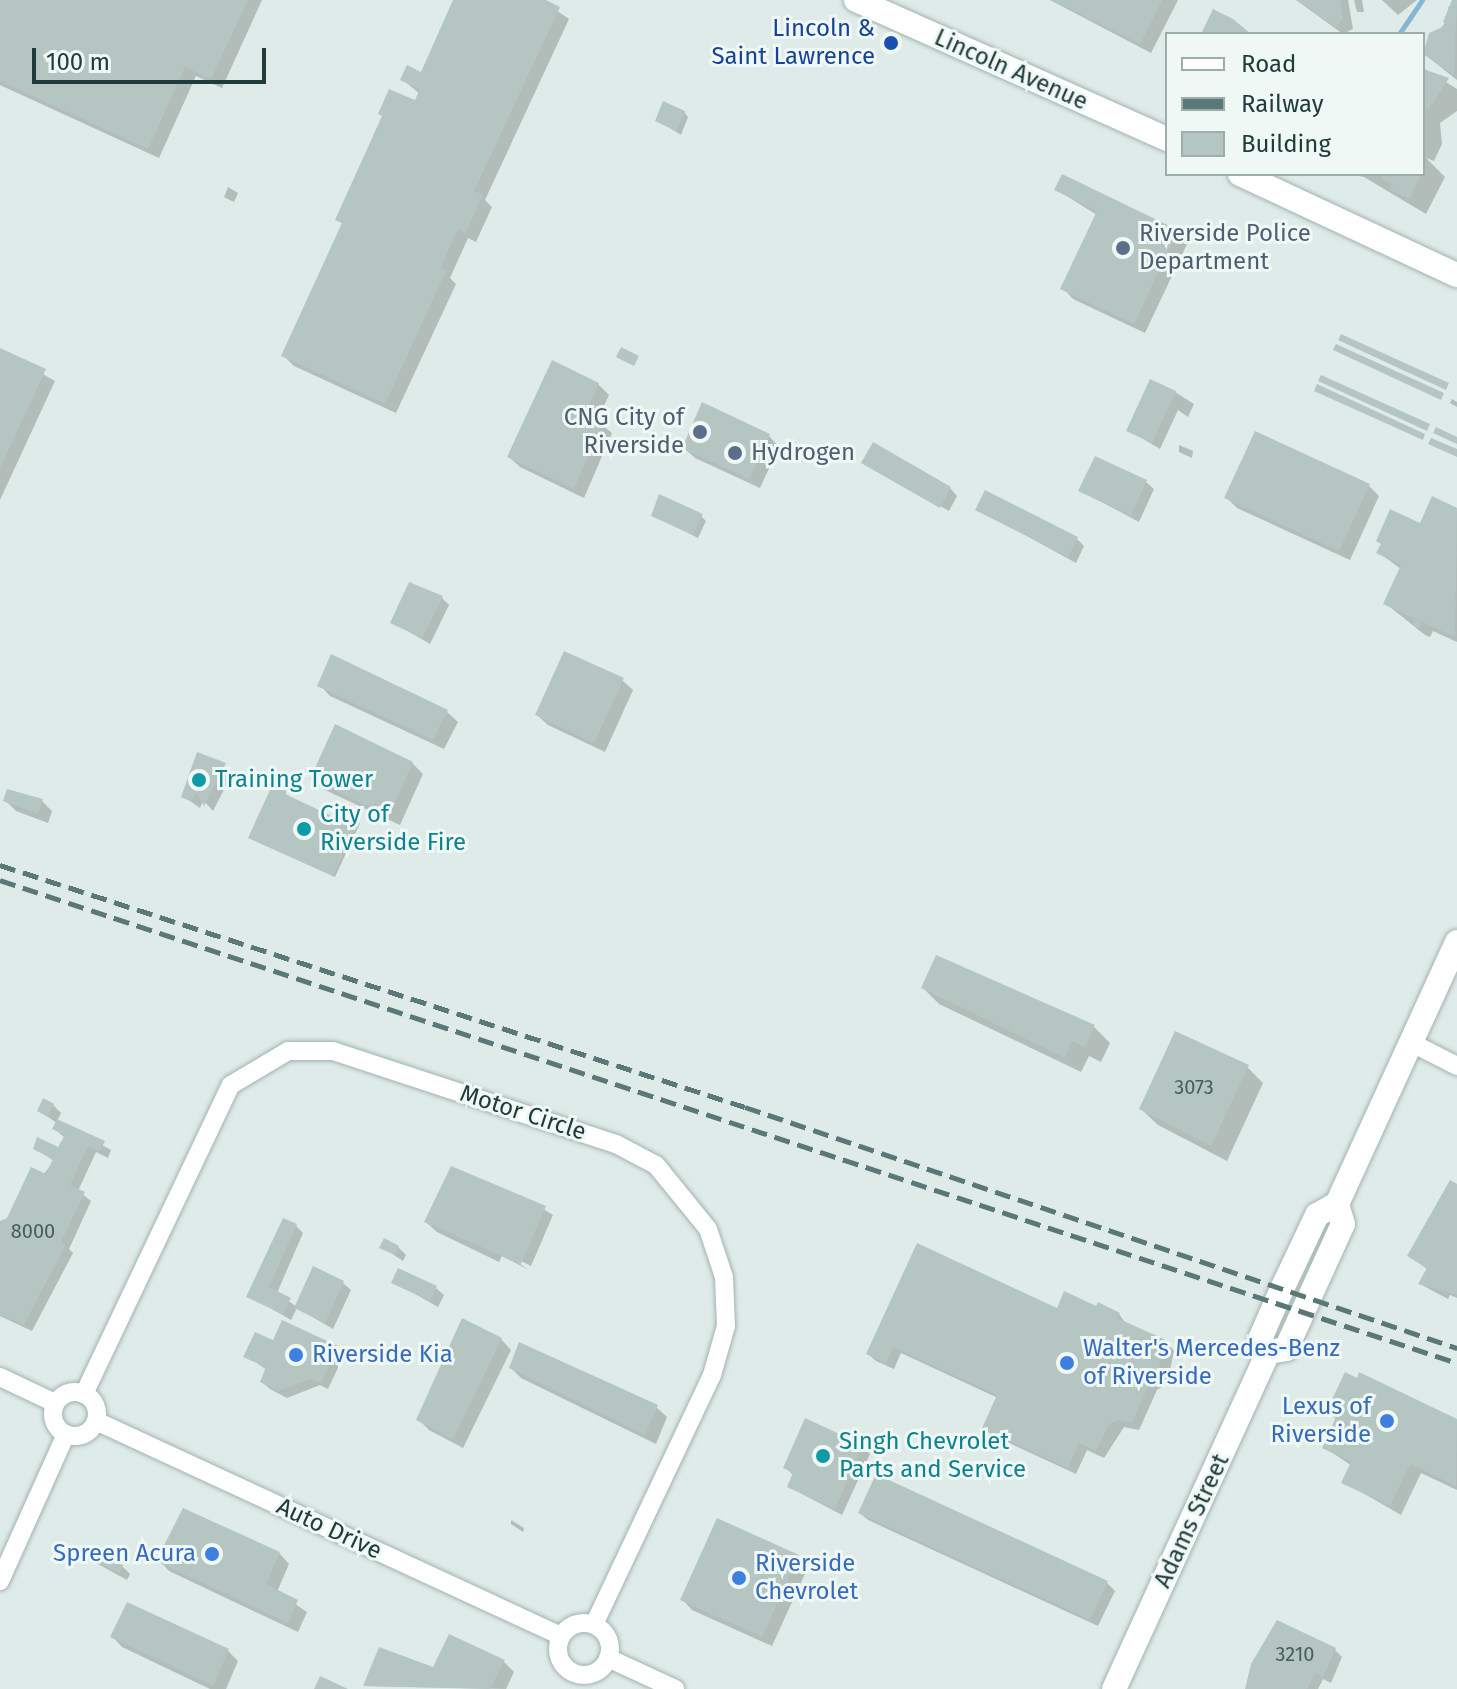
<!DOCTYPE html>
<style>
body{margin:0}
#map{position:relative;width:1457px;height:1689px;overflow:hidden;background:#dfebe8;font-family:"Fira Sans",sans-serif}
div>[style]{position:absolute}
.shadow>*{inset:0;background:#0003}
.stream>*{height:5px;margin:-2.5px;padding:0 2.5px;transform-origin:2.5px;border-radius:2.5px;background:#84b7d3}
.building>*{inset:0;background:#b5c6c2}
.roads{filter:drop-shadow(0 0 2px #a2b3b0) drop-shadow(0 0 2px #a2b3b0)}
.street>*{height:18px;margin:-9px;padding:0 9px;transform-origin:9px;border-radius:9px;background:#fff}
.street>.ring{margin:-9px;padding:0;box-sizing:content-box;background:none;border:18px solid #fff;border-radius:50%}
.secondary>*{height:24px;margin:-12px;padding:0 12px;transform-origin:12px;border-radius:12px;background:#fff}
.rail>*{height:5px;margin-top:-2.5px;transform-origin:0;background:repeating-linear-gradient(90deg,#5a7876 0 16px,transparent 0 24px)}
.dots>*{width:22px;height:22px;translate:-50% -50%;box-sizing:border-box;border:4px solid #f0f8f5;border-radius:50%}
span{translate:-50% -50%;white-space:nowrap;text-align:center;line-height:1.15;-webkit-text-stroke:6px #f0f8f5;paint-order:stroke}
.number-label{font-size:20px;color:#455e5c}
.number-label span{-webkit-text-stroke-width:0}
.transit-label{font-size:24px;color:#164399}
.right{translate:-100% -50%;text-align:right}
.street-label{font-size:24px;color:#203c3a}
.service-label{font-size:24px;color:#4e5e75}
.left{translate:0 -50%;text-align:left}
.culture-label{font-size:24px;color:#0d838f}
.shop-label{font-size:24px;color:#366cbe}
.legend{position:absolute;left:1165px;top:32px;width:260px;height:144px;box-sizing:border-box;background:#f0f8f5;border:2px solid #9dadaa;margin:0;padding:10px 14px;list-style:none;font-size:24px;color:#203c3a}
.legend li{display:flex;align-items:center;gap:16px;height:40px}
.legend b{width:40px;border:2px solid #9dadaa}
.scale{position:absolute;left:32px;top:48px;width:234px;height:36px;box-sizing:border-box;border:4px solid #203c3a;border-top:0;padding-left:10px;font-size:24px;line-height:28px;white-space:nowrap;color:#203c3a;-webkit-text-stroke:6px #f0f8f5;paint-order:stroke}
</style>
<div id="map">
<div class="shadow">
<div style="clip-path:polygon(0 0,262px 0,222px 88px,196px 76px,159px 158px,0 85px)"></div>
<div style="clip-path:polygon(456px 0,541px 0,569px 19px,485px 200px,492px 207px,476px 242px,468px 238px,450px 278px,456px 284px,396px 413px,294px 366px,284px 356px,344px 225px,337px 219px,420px 94px,403px 80px,422px 74px)"></div>
<div style="clip-path:polygon(1050px 0,1178px 0,1151px 53px)"></div>
<div style="clip-path:polygon(1296px 0,1348px 0,1353px 29px,1343px 34px)"></div>
<div style="clip-path:polygon(1354px 0,1362px 0,1364px 12px,1357px 12px)"></div>
<div style="clip-path:polygon(1382px 0,1417px 0,1398px 15px)"></div>
<div style="clip-path:polygon(1454px 0,1457px 0,1457px 80px,1423px 53px,1452px 13px,1448px 8px)"></div>
<div style="clip-path:polygon(753px 48px,766px 55px,764px 60px,751px 53px)"></div>
<div style="clip-path:polygon(1423px 68px,1457px 89px,1457px 111px,1440px 123px,1442px 144px,1434px 161px,1426px 158px,1445px 177px,1426px 214px,1364px 177px,1347px 174px,1423px 174px)"></div>
<div style="clip-path:polygon(684px 112px,688px 117px,681px 135px,657px 120px)"></div>
<div style="clip-path:polygon(228px 187px,238px 193px,234px 202px,224px 197px)"></div>
<div style="clip-path:polygon(1057px 190px,1177px 231px,1188px 242px,1145px 333px,1073px 299px,1063px 288px,1097px 215px)"></div>
<div style="clip-path:polygon(0 350px,55px 381px,0 500px)"></div>
<div style="clip-path:polygon(598px 384px,609px 395px,597px 421px,612px 433px,584px 498px,520px 467px,509px 457px)"></div>
<div style="clip-path:polygon(1175px 392px,1194px 404px,1188px 417px,1178px 410px,1160px 449px,1128px 430px)"></div>
<div style="clip-path:polygon(1452px 399px,1457px 402px,1457px 407px,1450px 403px)"></div>
<div style="clip-path:polygon(769px 436px,779px 447px,760px 488px,695px 458px,684px 448px)"></div>
<div style="clip-path:polygon(1179px 445px,1193px 451px,1192px 458px,1179px 452px)"></div>
<div style="clip-path:polygon(864px 463px,950px 488px,957px 496px,949px 511px)"></div>
<div style="clip-path:polygon(1146px 482px,1154px 489px,1139px 522px,1081px 491px)"></div>
<div style="clip-path:polygon(1369px 486px,1379px 496px,1350px 560px,1237px 508px,1227px 498px)"></div>
<div style="clip-path:polygon(1433px 499px,1457px 510px,1457px 642px,1433px 631px,1430px 637px,1425px 635px,1385px 603px,1401px 569px,1379px 553px,1421px 526px)"></div>
<div style="clip-path:polygon(978px 509px,1077px 539px,1084px 546px,1076px 563px)"></div>
<div style="clip-path:polygon(653px 515px,701px 516px,706px 521px,698px 538px)"></div>
<div style="clip-path:polygon(442px 598px,449px 605px,430px 644px,392px 622px)"></div>
<div style="clip-path:polygon(622px 680px,633px 690px,605px 752px,548px 725px,537px 715px)"></div>
<div style="clip-path:polygon(320px 685px,447px 712px,458px 722px,444px 749px,330px 696px)"></div>
<div style="clip-path:polygon(198px 755px,233px 772px,213px 811px,203px 800px,200px 808px,183px 796px)"></div>
<div style="clip-path:polygon(412px 763px,423px 774px,400px 825px,323px 789px,312px 779px)"></div>
<div style="clip-path:polygon(286px 789px,286px 797px,341px 822px,360px 823px,335px 877px,252px 839px)"></div>
<div style="clip-path:polygon(5px 800px,42px 801px,52px 811px,48px 823px,16px 811px)"></div>
<div style="clip-path:polygon(923px 988px,1094px 1027px,1110px 1043px,1101px 1062px,1089px 1056px,1081px 1072px,939px 1004px)"></div>
<div style="clip-path:polygon(1247px 1067px,1263px 1083px,1227px 1161px,1158px 1125px,1141px 1109px)"></div>
<div style="clip-path:polygon(53px 1105px,61px 1113px,57px 1121px,111px 1150px,108px 1158px,96px 1152px,78px 1191px,91px 1201px,69px 1249px,73px 1253px,32px 1331px,0 1316px,0 1221px,8px 1220px,54px 1161px,35px 1148px,59px 1150px,65px 1138px,55px 1129px,57px 1123px,39px 1111px)"></div>
<div style="clip-path:polygon(1457px 1186px,1457px 1298px,1450px 1295px,1448px 1299px,1420px 1284px,1428px 1270px,1410px 1256px)"></div>
<div style="clip-path:polygon(520px 1195px,553px 1215px,531px 1266px,503px 1252px,529px 1270px,502px 1256px,499px 1262px,437px 1232px,426px 1222px,517px 1201px)"></div>
<div style="clip-path:polygon(296px 1226px,303px 1233px,277px 1293px,297px 1307px,343px 1283px,351px 1290px,333px 1329px,297px 1308px,291px 1320px,249px 1296px)"></div>
<div style="clip-path:polygon(918px 1246px,1058px 1310px,1119px 1314px,1126px 1324px,1167px 1343px,1174px 1351px,1167px 1384px,1157px 1390px,1139px 1430px,1124px 1427px,1104px 1458px,1087px 1450px,1076px 1474px,992px 1435px,984px 1428px,998px 1398px,901px 1353px,894px 1369px,876px 1361px,868px 1354px)"></div>
<div style="clip-path:polygon(382px 1247px,398px 1247px,406px 1255px,403px 1261px)"></div>
<div style="clip-path:polygon(394px 1282px,436px 1288px,444px 1295px,438px 1307px)"></div>
<div style="clip-path:polygon(501px 1339px,511px 1350px,463px 1448px,429px 1430px,419px 1420px)"></div>
<div style="clip-path:polygon(274px 1343px,336px 1348px,344px 1355px,328px 1389px,320px 1385px,287px 1398px,270px 1389px,262px 1382px,267px 1370px,246px 1356px)"></div>
<div style="clip-path:polygon(511px 1368px,656px 1407px,667px 1417px,656px 1444px,521px 1378px)"></div>
<div style="clip-path:polygon(1360px 1375px,1457px 1421px,1457px 1490px,1421px 1473px,1401px 1515px,1344px 1482px,1352px 1466px,1324px 1447px,1337px 1420px,1328px 1411px)"></div>
<div style="clip-path:polygon(862px 1446px,870px 1454px,842px 1515px,789px 1487px,794px 1476px,785px 1467px)"></div>
<div style="clip-path:polygon(877px 1477px,1107px 1583px,1115px 1591px,1098px 1626px,868px 1520px,860px 1513px)"></div>
<div style="clip-path:polygon(511px 1520px,524px 1528px,523px 1532px,511px 1524px)"></div>
<div style="clip-path:polygon(279px 1553px,289px 1564px,277px 1592px,307px 1612px,298px 1632px,169px 1571px,159px 1560px)"></div>
<div style="clip-path:polygon(798px 1557px,808px 1567px,772px 1646px,692px 1610px,682px 1599px)"></div>
<div style="clip-path:polygon(87px 1558px,122px 1566px,130px 1574px,127px 1580px)"></div>
<div style="clip-path:polygon(112px 1636px,228px 1651px,238px 1661px,226px 1689px,210px 1689px,122px 1647px)"></div>
<div style="clip-path:polygon(1335px 1650px,1342px 1657px,1331px 1683px,1323px 1679px,1318px 1689px,1245px 1689px)"></div>
<div style="clip-path:polygon(504px 1662px,514px 1672px,506px 1689px,365px 1686px,434px 1669px)"></div>
</div>
<div class="stream">
<div style="left:1399px;top:34px;width:41px;rotate:-55.9deg"></div>
</div>
<div class="building">
<div style="clip-path:polygon(0 0,248px 0,211px 79px,185px 67px,148px 149px,0 81px)"></div>
<div style="clip-path:polygon(453px 0,546px 0,560px 7px,474px 191px,483px 195px,480px 201px,466px 233px,458px 229px,440px 268px,446px 271px,385px 404px,281px 356px,342px 223px,335px 220px,382px 116px,378px 114px,389px 89px,415px 100px,420px 89px,400px 80px,407px 65px,421px 72px)"></div>
<div style="clip-path:polygon(1052px 0,1162px 0,1140px 44px)"></div>
<div style="clip-path:polygon(1297px 0,1340px 0,1343px 18px,1336px 28px)"></div>
<div style="clip-path:polygon(1452px 0,1457px 0,1454px 75px,1423px 54px,1429px 33px,1447px 25px,1443px 22px)"></div>
<div style="clip-path:polygon(1213px 9px,1233px 19px,1251px 34px,1201px 34px)"></div>
<div style="clip-path:polygon(1423px 69px,1449px 78px,1429px 109px,1423px 106px)"></div>
<div style="clip-path:polygon(663px 101px,685px 111px,676px 131px,655px 121px)"></div>
<div style="clip-path:polygon(1062px 174px,1178px 230px,1134px 324px,1060px 289px,1097px 211px,1054px 190px)"></div>
<div style="clip-path:polygon(1383px 174px,1421px 174px,1410px 199px,1390px 190px,1392px 184px,1381px 179px)"></div>
<div style="clip-path:polygon(1341px 334px,1449px 383px,1446px 390px,1338px 340px)"></div>
<div style="clip-path:polygon(1336px 344px,1444px 393px,1441px 400px,1333px 350px)"></div>
<div style="clip-path:polygon(621px 347px,639px 356px,634px 366px,616px 357px)"></div>
<div style="clip-path:polygon(0 348px,46px 369px,0 468px)"></div>
<div style="clip-path:polygon(552px 360px,599px 383px,586px 413px,603px 421px,574px 489px,507px 457px)"></div>
<div style="clip-path:polygon(1321px 375px,1430px 424px,1427px 431px,1318px 381px)"></div>
<div style="clip-path:polygon(1150px 379px,1176px 391px,1152px 443px,1126px 431px)"></div>
<div style="clip-path:polygon(1317px 384px,1425px 434px,1423px 440px,1314px 391px)"></div>
<div style="clip-path:polygon(702px 402px,770px 434px,749px 479px,682px 448px)"></div>
<div style="clip-path:polygon(1436px 427px,1457px 437px,1457px 444px,1433px 433px)"></div>
<div style="clip-path:polygon(1255px 431px,1370px 484px,1339px 551px,1224px 498px)"></div>
<div style="clip-path:polygon(1431px 438px,1457px 449px,1457px 457px,1428px 444px)"></div>
<div style="clip-path:polygon(873px 442px,951px 487px,940px 508px,861px 463px)"></div>
<div style="clip-path:polygon(1095px 456px,1147px 480px,1131px 516px,1078px 491px)"></div>
<div style="clip-path:polygon(985px 490px,1078px 537px,1068px 557px,975px 510px)"></div>
<div style="clip-path:polygon(659px 494px,703px 514px,693px 535px,651px 516px)"></div>
<div style="clip-path:polygon(1432px 496px,1457px 508px,1455px 637px,1422px 622px,1419px 628px,1412px 625px,1415px 619px,1383px 604px,1401px 565px,1376px 553px,1381px 544px,1376px 541px,1390px 509px,1420px 523px)"></div>
<div style="clip-path:polygon(409px 582px,443px 596px,422px 638px,390px 623px)"></div>
<div style="clip-path:polygon(564px 651px,624px 678px,594px 743px,535px 715px)"></div>
<div style="clip-path:polygon(331px 654px,448px 710px,433px 740px,317px 686px)"></div>
<div style="clip-path:polygon(335px 724px,413px 762px,389px 816px,310px 779px)"></div>
<div style="clip-path:polygon(197px 752px,226px 763px,204px 806px,196px 793px,192px 802px,181px 797px)"></div>
<div style="clip-path:polygon(274px 781px,287px 788px,285px 794px,340px 820px,344px 812px,359px 820px,333px 876px,248px 838px)"></div>
<div style="clip-path:polygon(7px 789px,43px 799px,38px 814px,3px 801px)"></div>
<div style="clip-path:polygon(936px 955px,1095px 1025px,1085px 1047px,1072px 1041px,1065px 1058px,921px 988px)"></div>
<div style="clip-path:polygon(1175px 1031px,1249px 1065px,1211px 1146px,1139px 1109px)"></div>
<div style="clip-path:polygon(43px 1098px,54px 1104px,48px 1117px,37px 1111px)"></div>
<div style="clip-path:polygon(57px 1119px,105px 1141px,100px 1151px,88px 1146px,70px 1185px,85px 1192px,61px 1242px,66px 1244px,24px 1325px,0 1315px,0 1221px,7px 1218px,31px 1167px,46px 1174px,53px 1159px,33px 1149px,37px 1137px,58px 1147px,65px 1135px,52px 1129px)"></div>
<div style="clip-path:polygon(451px 1166px,546px 1206px,521px 1264px,424px 1222px)"></div>
<div style="clip-path:polygon(1450px 1180px,1457px 1184px,1457px 1295px,1418px 1284px,1427px 1268px,1407px 1256px)"></div>
<div style="clip-path:polygon(283px 1218px,297px 1224px,269px 1287px,291px 1298px,283px 1314px,246px 1297px)"></div>
<div style="clip-path:polygon(384px 1238px,399px 1246px,395px 1255px,379px 1248px)"></div>
<div style="clip-path:polygon(917px 1243px,1057px 1308px,1064px 1291px,1096px 1306px,1098px 1302px,1120px 1313px,1117px 1318px,1168px 1341px,1159px 1363px,1160px 1376px,1150px 1382px,1132px 1423px,1119px 1420px,1109px 1424px,1096px 1451px,1079px 1443px,1068px 1468px,982px 1428px,997px 1395px,893px 1347px,886px 1363px,866px 1354px)"></div>
<div style="clip-path:polygon(313px 1266px,344px 1281px,325px 1323px,294px 1308px)"></div>
<div style="clip-path:polygon(398px 1268px,437px 1286px,430px 1301px,391px 1283px)"></div>
<div style="clip-path:polygon(462px 1318px,502px 1338px,453px 1439px,416px 1420px)"></div>
<div style="clip-path:polygon(282px 1320px,338px 1346px,321px 1383px,311px 1379px,278px 1391px,260px 1382px,266px 1367px,243px 1357px,255px 1332px,273px 1340px)"></div>
<div style="clip-path:polygon(519px 1342px,658px 1405px,645px 1435px,509px 1368px)"></div>
<div style="clip-path:polygon(1345px 1372px,1357px 1378px,1359px 1372px,1457px 1419px,1456px 1486px,1410px 1464px,1390px 1506px,1341px 1483px,1351px 1462px,1322px 1448px,1336px 1417px,1326px 1412px)"></div>
<div style="clip-path:polygon(805px 1418px,863px 1445px,835px 1509px,787px 1487px,793px 1473px,783px 1468px)"></div>
<div style="clip-path:polygon(876px 1474px,1108px 1581px,1090px 1620px,858px 1513px)"></div>
<div style="clip-path:polygon(183px 1508px,280px 1552px,266px 1584px,298px 1600px,288px 1623px,156px 1561px)"></div>
<div style="clip-path:polygon(717px 1518px,799px 1555px,762px 1637px,680px 1600px)"></div>
<div style="clip-path:polygon(89px 1549px,123px 1565px,120px 1573px,85px 1558px)"></div>
<div style="clip-path:polygon(127px 1602px,229px 1649px,213px 1686px,110px 1637px)"></div>
<div style="clip-path:polygon(1277px 1620px,1336px 1648px,1323px 1677px,1315px 1673px,1307px 1689px,1245px 1689px,1251px 1664px)"></div>
<div style="clip-path:polygon(449px 1634px,505px 1660px,490px 1689px,363px 1686px,379px 1647px,433px 1667px)"></div>
<div style="clip-path:polygon(320px 1676px,348px 1689px,314px 1689px)"></div>
</div>
<div class="roads">
<div class="street">
<div style="left:1412px;top:1043px;width:51px;rotate:27.1deg"></div>
<div style="left:0;top:1377px;width:61px;rotate:25.3deg"></div>
<div class="ring" style="left:53px;top:1392px;width:26px;height:26px"></div>
<div style="left:84px;top:1394px;width:342px;rotate:-64.6deg"></div>
<div style="left:231px;top:1085px;width:66px;rotate:-30.8deg"></div>
<div style="left:288px;top:1051px;width:45px"></div>
<div style="left:333px;top:1051px;width:298px;rotate:18.2deg"></div>
<div style="left:616px;top:1144px;width:45px;rotate:27.7deg"></div>
<div style="left:656px;top:1165px;width:82px;rotate:50.9deg"></div>
<div style="left:708px;top:1229px;width:51px;rotate:71.6deg"></div>
<div style="left:724px;top:1277px;width:49px;rotate:87.7deg"></div>
<div style="left:726px;top:1326px;width:51px;rotate:105.9deg"></div>
<div style="left:712px;top:1375px;width:276px;rotate:115.3deg"></div>
<div style="left:96px;top:1421px;width:512px;rotate:24.81deg"></div>
<div style="left:0;top:1581px;width:161px;rotate:-65.8deg"></div>
<div class="ring" style="left:558px;top:1623px;width:34px;height:34px"></div>
<div style="left:608px;top:1658px;width:74px;rotate:24.8deg"></div>
</div>
<div class="secondary">
<div style="left:856px;top:0;width:341px;rotate:24.1deg"></div>
<div style="left:1240px;top:174px;width:239px;rotate:25deg"></div>
<div style="left:1268px;top:1352px;width:15px;rotate:-122deg"></div>
<div style="left:1260px;top:1339px;width:55px;rotate:-66.3deg"></div>
<div style="left:1282px;top:1289px;width:82px;rotate:-64.7deg"></div>
<div style="left:1317px;top:1215px;width:23px;rotate:-29deg"></div>
<div style="left:1337px;top:1204px;width:288px;rotate:-65.4deg"></div>
<div style="left:1268px;top:1352px;width:18px;rotate:-9deg"></div>
<div style="left:1286px;top:1349px;width:137px;rotate:-65.5deg"></div>
<div style="left:1343px;top:1224px;width:21px;rotate:-107deg"></div>
<div style="left:1114px;top:1689px;width:371px;rotate:-65.4deg"></div>
</div>
</div>
<div class="rail">
<div style="left:0;top:865px;width:783px;rotate:18deg"></div>
<div style="left:745px;top:1107px;width:752px;rotate:18.7deg"></div>
<div style="left:0;top:880px;width:1535px;rotate:18.34deg"></div>
</div>
<div class="dots">
<div style="left:891px;top:43px;background:#1a4fb4"></div>
<div style="left:1123px;top:248px;background:#5c6f8a"></div>
<div style="left:700px;top:432px;background:#5c6f8a"></div>
<div style="left:735px;top:453px;background:#5c6f8a"></div>
<div style="left:199px;top:780px;background:#0f9aa8"></div>
<div style="left:304px;top:829px;background:#0f9aa8"></div>
<div style="left:296px;top:1355px;background:#3f7fe0"></div>
<div style="left:1067px;top:1363px;background:#3f7fe0"></div>
<div style="left:1387px;top:1421px;background:#3f7fe0"></div>
<div style="left:823px;top:1456px;background:#0f9aa8"></div>
<div style="left:212px;top:1554px;background:#3f7fe0"></div>
<div style="left:739px;top:1578px;background:#3f7fe0"></div>
</div>
<div class="number-label">
<span style="left:1194px;top:1087px">3073</span>
<span style="left:33px;top:1231px">8000</span>
<span style="left:1295px;top:1654px">3210</span>
</div>
<div class="transit-label">
<span class="right" style="left:875px;top:43px">Lincoln &amp;<br>Saint Lawrence</span>
</div>
<div class="street-label">
<span style="left:1011px;top:70px;rotate:24deg">Lincoln Avenue</span>
<span style="left:523px;top:1113px;rotate:18deg">Motor Circle</span>
<span style="left:1192px;top:1521px;rotate:-65deg">Adams Street</span>
<span style="left:329px;top:1529px;rotate:25deg">Auto Drive</span>
</div>
<div class="service-label">
<span class="left" style="left:1139px;top:248px">Riverside Police<br>Department</span>
<span class="right" style="left:684px;top:432px">CNG City of<br>Riverside</span>
<span class="left" style="left:751px;top:453px">Hydrogen</span>
</div>
<div class="culture-label">
<span class="left" style="left:215px;top:780px">Training Tower</span>
<span class="left" style="left:320px;top:829px">City of<br>Riverside Fire</span>
<span class="left" style="left:839px;top:1456px">Singh Chevrolet<br>Parts and Service</span>
</div>
<div class="shop-label">
<span class="left" style="left:1083px;top:1363px">Walter's Mercedes-Benz<br>of Riverside</span>
<span class="left" style="left:312px;top:1355px">Riverside Kia</span>
<span class="right" style="left:1371px;top:1421px">Lexus of<br>Riverside</span>
<span class="right" style="left:196px;top:1554px">Spreen Acura</span>
<span class="left" style="left:755px;top:1578px">Riverside<br>Chevrolet</span>
</div>
<ul class="legend">
<li><b style="height:10px;background:#fff"></b>Road</li>
<li><b style="height:10px;background:#5a7876"></b>Railway</li>
<li><b style="height:22px;background:#b5c6c2"></b>Building</li>
</ul>
<div class="scale">100 m</div>
</div>
